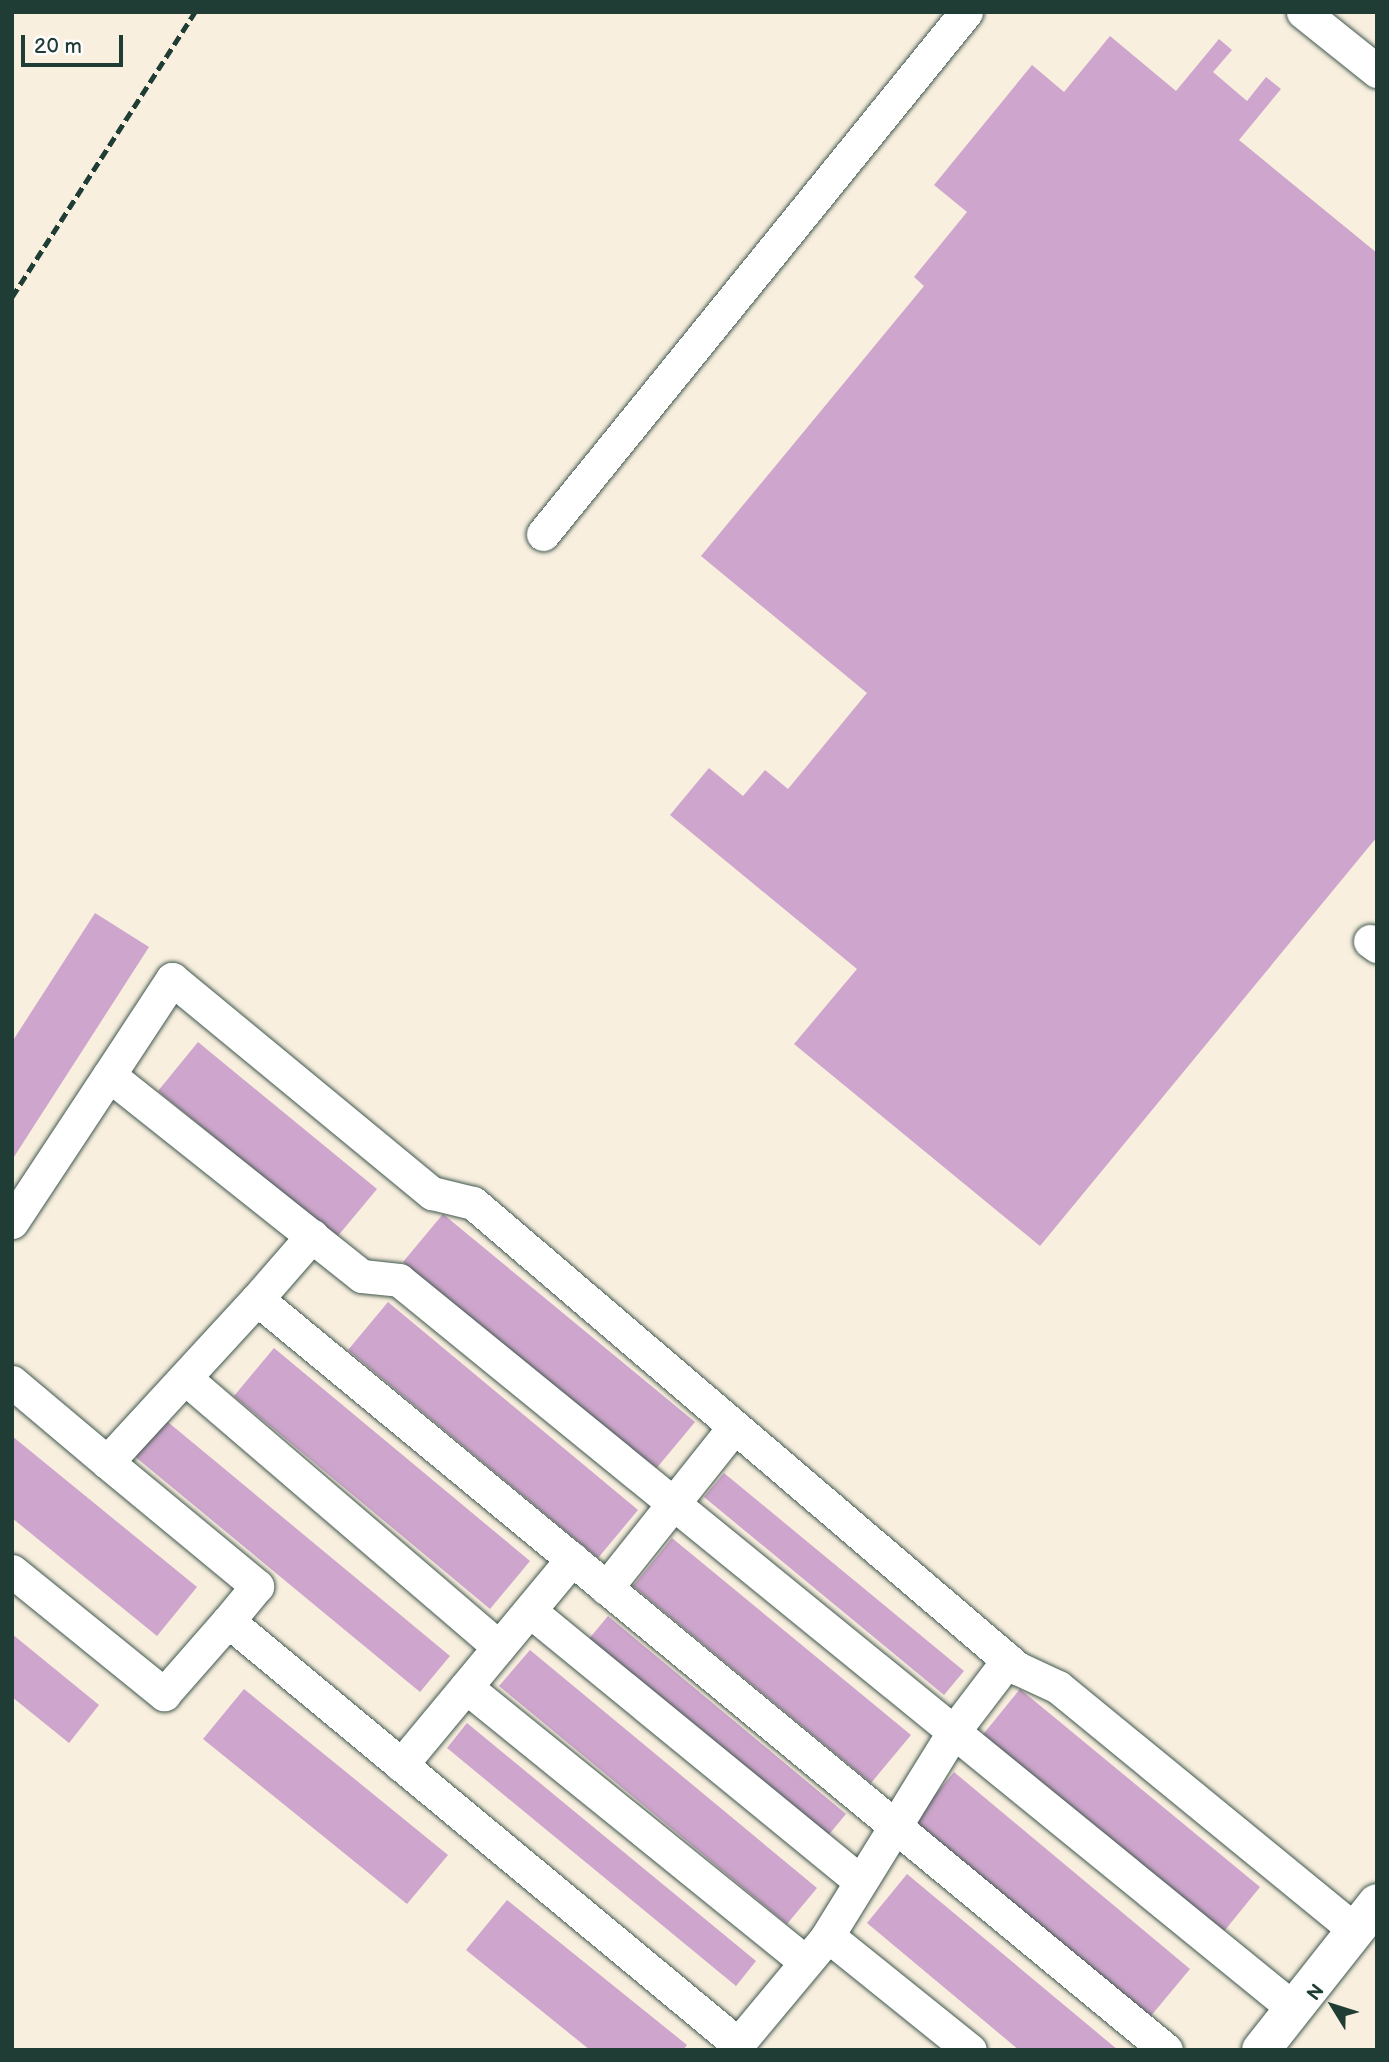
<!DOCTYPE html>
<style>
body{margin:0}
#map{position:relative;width:1389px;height:2062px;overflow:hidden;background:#f8efdf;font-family:"Balsamiq Sans",sans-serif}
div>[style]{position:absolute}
.building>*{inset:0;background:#cea5cc}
.roads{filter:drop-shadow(0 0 2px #40584e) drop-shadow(0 0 2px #40584e)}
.minor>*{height:33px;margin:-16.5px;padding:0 16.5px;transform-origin:16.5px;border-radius:16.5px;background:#fff}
.major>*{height:38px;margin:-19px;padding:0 19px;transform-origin:19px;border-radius:19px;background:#fff}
.rail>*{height:5px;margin-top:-2.5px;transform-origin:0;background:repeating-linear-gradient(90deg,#1f3d34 0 10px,transparent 0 15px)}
span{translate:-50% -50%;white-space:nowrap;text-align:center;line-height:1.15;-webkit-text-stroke:6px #fff;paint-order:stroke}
.frame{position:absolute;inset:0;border:14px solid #1f3d34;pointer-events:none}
.north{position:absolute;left:1298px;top:1971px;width:70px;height:70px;-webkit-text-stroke:5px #fff;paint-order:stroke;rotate:308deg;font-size:19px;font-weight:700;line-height:28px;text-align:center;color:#1f3d34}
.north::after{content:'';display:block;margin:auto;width:24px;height:32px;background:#1f3d34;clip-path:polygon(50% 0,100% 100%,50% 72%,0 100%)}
.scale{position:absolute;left:21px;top:35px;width:102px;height:32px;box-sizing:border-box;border:4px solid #1f3d34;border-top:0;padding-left:9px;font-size:21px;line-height:24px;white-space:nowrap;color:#1f3d34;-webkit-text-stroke:5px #fff;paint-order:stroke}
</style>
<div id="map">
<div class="building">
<div style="clip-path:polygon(1110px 36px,1176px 91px,1219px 39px,1232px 50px,1213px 72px,1247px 101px,1266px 77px,1281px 89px,1239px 140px,1377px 253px,1377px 837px,1040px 1246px,794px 1044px,857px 969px,670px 815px,709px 768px,743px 796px,765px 770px,788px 789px,867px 693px,701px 556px,924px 286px,914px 277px,967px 212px,934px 185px,1032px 65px,1064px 92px)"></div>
<div style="clip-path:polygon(95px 913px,149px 947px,12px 1160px,12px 1042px)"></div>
<div style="clip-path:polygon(198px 1042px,377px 1189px,337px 1237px,158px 1091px)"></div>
<div style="clip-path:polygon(443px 1214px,695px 1422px,655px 1470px,403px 1262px)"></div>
<div style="clip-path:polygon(388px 1302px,638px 1510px,598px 1558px,348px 1350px)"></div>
<div style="clip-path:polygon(274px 1348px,530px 1561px,490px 1609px,234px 1396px)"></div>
<div style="clip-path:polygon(163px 1418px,450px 1656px,420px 1692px,133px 1455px)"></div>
<div style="clip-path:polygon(12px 1436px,197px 1587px,157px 1636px,12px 1518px)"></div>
<div style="clip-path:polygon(724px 1473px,964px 1671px,944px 1695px,704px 1497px)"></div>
<div style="clip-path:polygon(672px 1538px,911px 1735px,871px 1783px,633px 1586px)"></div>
<div style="clip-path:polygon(608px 1616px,846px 1814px,826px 1838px,588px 1640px)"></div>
<div style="clip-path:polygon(12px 1634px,99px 1705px,69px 1743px,12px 1697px)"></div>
<div style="clip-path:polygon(530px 1650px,817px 1888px,787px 1924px,499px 1686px)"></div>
<div style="clip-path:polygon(244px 1689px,448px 1855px,407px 1904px,203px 1739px)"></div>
<div style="clip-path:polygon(1020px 1689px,1260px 1887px,1221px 1935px,981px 1737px)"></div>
<div style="clip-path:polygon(467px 1723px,756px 1961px,736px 1986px,447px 1748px)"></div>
<div style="clip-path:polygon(954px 1772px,1190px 1969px,1150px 2017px,914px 1820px)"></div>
<div style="clip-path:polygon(907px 1874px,1118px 2050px,1019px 2050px,867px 1923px)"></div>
<div style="clip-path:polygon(507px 1900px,687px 2045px,683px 2050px,590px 2050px,466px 1950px)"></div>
</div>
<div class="roads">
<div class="minor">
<div style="left:1303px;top:12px;width:95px;rotate:38.6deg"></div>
<div style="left:543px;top:534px;width:672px;rotate:-50.98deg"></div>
<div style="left:1370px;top:941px;width:9px;rotate:36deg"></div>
<div style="left:109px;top:1075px;width:115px;rotate:-56.7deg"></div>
<div style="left:172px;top:979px;width:337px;rotate:39.5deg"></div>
<div style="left:432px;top:1193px;width:42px;rotate:13.7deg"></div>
<div style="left:473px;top:1203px;width:716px;rotate:40.52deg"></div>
<div style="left:1017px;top:1668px;width:45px;rotate:24.9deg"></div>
<div style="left:1058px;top:1687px;width:384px;rotate:39.3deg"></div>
<div style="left:12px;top:1222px;width:176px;rotate:-56.6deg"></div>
<div style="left:109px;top:1075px;width:323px;rotate:38.5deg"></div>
<div style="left:362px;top:1276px;width:37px;rotate:6deg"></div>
<div style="left:399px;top:1280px;width:1153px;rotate:39.16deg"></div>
<div style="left:257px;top:1299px;width:84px;rotate:-48.9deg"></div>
<div style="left:185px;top:1378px;width:413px;rotate:40.6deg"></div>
<div style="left:12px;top:1382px;width:124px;rotate:40.1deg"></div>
<div style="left:107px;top:1462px;width:222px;rotate:-47.4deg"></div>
<div style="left:257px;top:1299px;width:1179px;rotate:39.56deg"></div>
<div style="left:107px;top:1462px;width:195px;rotate:39.6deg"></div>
<div style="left:257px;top:1586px;width:45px;rotate:129.6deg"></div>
<div style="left:12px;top:1571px;width:196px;rotate:39deg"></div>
<div style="left:164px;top:1694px;width:97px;rotate:-48.8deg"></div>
<div style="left:228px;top:1621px;width:663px;rotate:39.67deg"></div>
<div style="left:738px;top:2044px;width:141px;rotate:-50.2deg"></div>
<div style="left:828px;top:1936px;width:182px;rotate:38.8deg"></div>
<div style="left:606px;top:1588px;width:206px;rotate:-51.5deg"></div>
<div style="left:530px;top:1611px;width:425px;rotate:39.3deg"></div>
<div style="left:466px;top:1687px;width:437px;rotate:39deg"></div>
<div style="left:401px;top:1765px;width:268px;rotate:-50.3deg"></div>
<div style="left:823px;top:1943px;width:249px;rotate:-58.3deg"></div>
<div style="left:954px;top:1731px;width:89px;rotate:-52.7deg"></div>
</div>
<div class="major">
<div style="left:1261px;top:2050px;width:187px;rotate:-51.7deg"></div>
</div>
</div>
<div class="rail">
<div style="left:12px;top:297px;width:339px;rotate:-57.3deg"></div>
</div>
<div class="frame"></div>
<div class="north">N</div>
<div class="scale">20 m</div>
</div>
